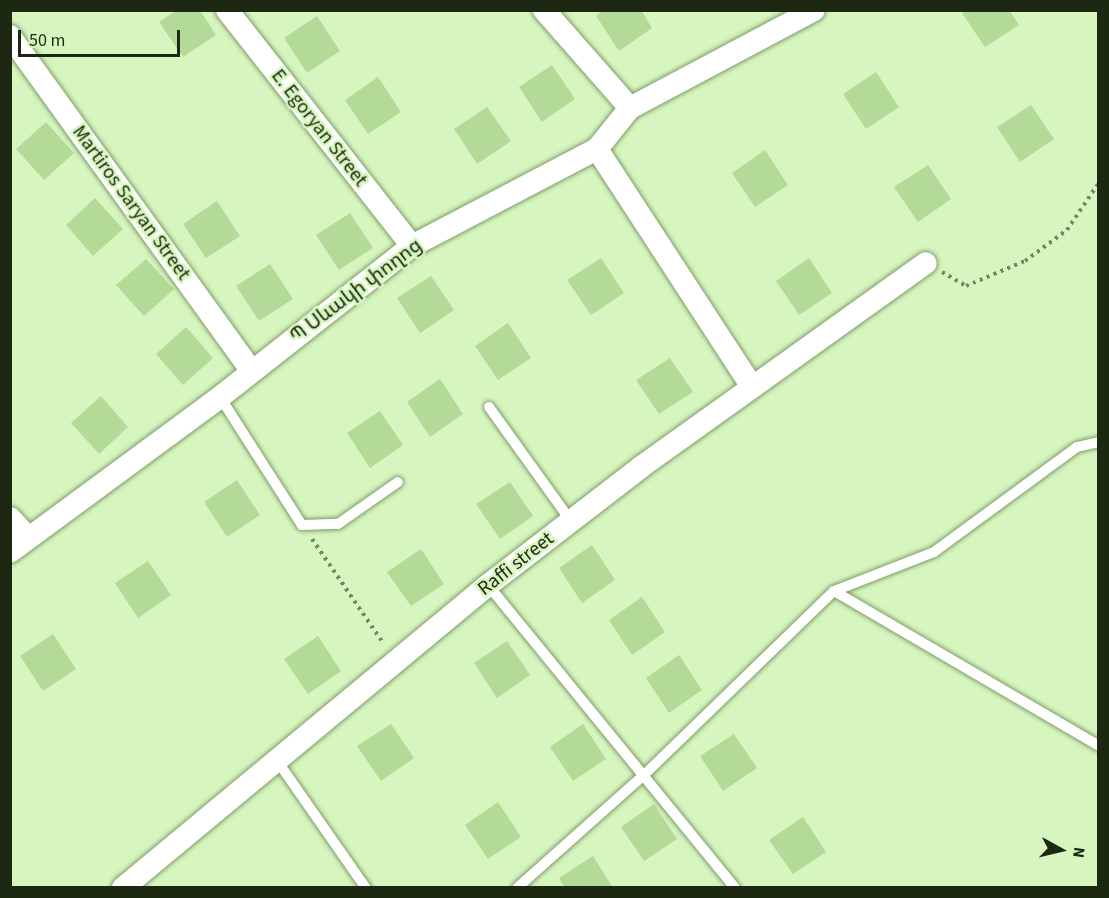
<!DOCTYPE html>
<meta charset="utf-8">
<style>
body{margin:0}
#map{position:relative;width:1109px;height:898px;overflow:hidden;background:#d7f6bf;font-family:"Source Sans 3","Noto Sans Armenian",sans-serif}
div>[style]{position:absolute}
.building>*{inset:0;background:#b4da97}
.path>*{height:4px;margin-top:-2px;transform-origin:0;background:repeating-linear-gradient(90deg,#728762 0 3px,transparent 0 7.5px)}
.roads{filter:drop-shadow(0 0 2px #7f9c69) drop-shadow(0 0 2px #7f9c69)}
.service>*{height:10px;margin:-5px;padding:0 5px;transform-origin:5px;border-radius:5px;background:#fff}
.minor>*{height:22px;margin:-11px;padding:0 11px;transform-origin:11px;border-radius:11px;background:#fff}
span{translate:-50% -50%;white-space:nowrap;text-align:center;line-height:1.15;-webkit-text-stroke:5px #d7f6bf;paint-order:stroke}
.street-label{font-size:20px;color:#1d2813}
.frame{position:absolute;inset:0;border:12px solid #1d2813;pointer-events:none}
.north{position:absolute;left:1031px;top:820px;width:60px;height:60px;-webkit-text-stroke:4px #d7f6bf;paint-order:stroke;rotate:98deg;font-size:16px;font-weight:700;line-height:24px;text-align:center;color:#1d2813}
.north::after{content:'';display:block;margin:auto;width:21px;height:27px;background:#1d2813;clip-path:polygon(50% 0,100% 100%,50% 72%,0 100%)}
.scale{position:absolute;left:18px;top:30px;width:162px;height:27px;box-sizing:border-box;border:3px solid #1d2813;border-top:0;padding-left:8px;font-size:18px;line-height:21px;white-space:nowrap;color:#1d2813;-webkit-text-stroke:4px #d7f6bf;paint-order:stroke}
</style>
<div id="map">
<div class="building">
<div style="clip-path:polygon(177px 10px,200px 10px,216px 35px,183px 57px,159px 22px)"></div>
<div style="clip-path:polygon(604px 10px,641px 10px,652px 28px,619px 51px,596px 16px)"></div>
<div style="clip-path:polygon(966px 10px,1009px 10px,1019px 25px,985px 47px,962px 13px)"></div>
<div style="clip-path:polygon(317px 16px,340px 51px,307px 73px,284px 38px)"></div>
<div style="clip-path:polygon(552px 65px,575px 99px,542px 122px,519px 87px)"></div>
<div style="clip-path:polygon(876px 72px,899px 107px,866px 129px,843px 94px)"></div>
<div style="clip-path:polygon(378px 77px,401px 112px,368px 134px,345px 100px)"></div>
<div style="clip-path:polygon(1031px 105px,1054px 139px,1020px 162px,997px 127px)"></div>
<div style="clip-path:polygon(487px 107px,511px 141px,477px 164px,454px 129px)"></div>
<div style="clip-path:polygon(46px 122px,74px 153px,44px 180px,16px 149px)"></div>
<div style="clip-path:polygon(765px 150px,788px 185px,755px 207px,732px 173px)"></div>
<div style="clip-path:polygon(928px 165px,951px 199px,918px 222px,894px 187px)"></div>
<div style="clip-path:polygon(95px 198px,123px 229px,93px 256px,66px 225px)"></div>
<div style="clip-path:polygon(217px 201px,240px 236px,206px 258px,183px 224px)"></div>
<div style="clip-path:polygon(350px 213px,373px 248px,339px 270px,316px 235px)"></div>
<div style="clip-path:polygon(601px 258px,624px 293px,591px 315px,567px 280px)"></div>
<div style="clip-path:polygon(809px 258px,832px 293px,799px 315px,776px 281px)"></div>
<div style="clip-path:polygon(146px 259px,174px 289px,144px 316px,116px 285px)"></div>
<div style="clip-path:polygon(270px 264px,293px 299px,259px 321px,236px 286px)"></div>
<div style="clip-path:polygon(431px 276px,454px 310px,420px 333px,397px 298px)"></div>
<div style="clip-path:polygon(508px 323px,531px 358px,498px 380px,475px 346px)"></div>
<div style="clip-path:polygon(186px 327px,213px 358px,183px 385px,156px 354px)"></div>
<div style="clip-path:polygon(670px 358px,693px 392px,659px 414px,636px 380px)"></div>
<div style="clip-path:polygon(440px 379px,463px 414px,430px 437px,407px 402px)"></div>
<div style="clip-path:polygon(101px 396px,128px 427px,99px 454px,71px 423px)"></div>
<div style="clip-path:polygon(380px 411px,403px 445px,370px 468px,347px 433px)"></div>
<div style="clip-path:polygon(237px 480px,260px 515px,227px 537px,204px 502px)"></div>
<div style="clip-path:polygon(510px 482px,533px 516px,500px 539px,476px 504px)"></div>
<div style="clip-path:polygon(592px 545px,615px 580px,582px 603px,559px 568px)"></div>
<div style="clip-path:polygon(421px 549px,444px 584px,411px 606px,387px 572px)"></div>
<div style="clip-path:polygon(148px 561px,171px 595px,138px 618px,115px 583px)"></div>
<div style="clip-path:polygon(642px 597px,665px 632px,632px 655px,609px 620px)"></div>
<div style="clip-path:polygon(53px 634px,76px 669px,43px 691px,20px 656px)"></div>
<div style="clip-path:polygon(318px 636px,341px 671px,308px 694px,284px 659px)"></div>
<div style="clip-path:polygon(507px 641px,530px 675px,497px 698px,474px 663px)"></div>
<div style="clip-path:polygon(679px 655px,702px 690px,669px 713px,646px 678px)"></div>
<div style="clip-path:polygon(391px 724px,414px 758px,381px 781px,357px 746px)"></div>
<div style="clip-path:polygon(583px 724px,606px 759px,573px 781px,550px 747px)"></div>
<div style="clip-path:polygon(734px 734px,757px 768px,723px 791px,700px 756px)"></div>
<div style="clip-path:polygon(498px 802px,521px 837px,488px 859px,465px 825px)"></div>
<div style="clip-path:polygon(654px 804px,677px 839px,644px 861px,621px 827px)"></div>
<div style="clip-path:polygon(803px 817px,826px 852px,793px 874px,769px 840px)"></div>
<div style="clip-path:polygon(593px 856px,613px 888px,565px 888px,559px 878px)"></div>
</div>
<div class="path">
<div style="left:942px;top:272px;width:28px;rotate:30deg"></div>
<div style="left:966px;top:286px;width:64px;rotate:-23deg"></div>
<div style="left:1025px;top:261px;width:52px;rotate:-36.4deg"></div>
<div style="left:1067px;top:230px;width:55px;rotate:-56deg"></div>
<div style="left:312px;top:539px;width:127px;rotate:55.6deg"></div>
</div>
<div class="roads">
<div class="service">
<div style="left:220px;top:397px;width:152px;rotate:57.4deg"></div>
<div style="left:302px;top:525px;width:36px;rotate:-2deg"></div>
<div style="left:338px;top:524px;width:73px;rotate:-35deg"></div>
<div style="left:489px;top:407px;width:140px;rotate:54.3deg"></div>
<div style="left:488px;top:585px;width:391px;rotate:50.8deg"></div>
<div style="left:834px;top:591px;width:306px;rotate:30.3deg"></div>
<div style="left:278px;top:762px;width:154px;rotate:55.1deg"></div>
<div style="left:517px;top:888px;width:171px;rotate:-41.7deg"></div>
<div style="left:645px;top:774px;width:263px;rotate:-44.1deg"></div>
<div style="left:834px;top:591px;width:107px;rotate:-21.3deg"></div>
<div style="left:934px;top:552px;width:177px;rotate:-36.3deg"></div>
<div style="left:1077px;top:447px;width:22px;rotate:-13deg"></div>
</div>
<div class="minor">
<div style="left:227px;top:10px;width:300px;rotate:51.9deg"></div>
<div style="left:544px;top:10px;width:130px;rotate:48.7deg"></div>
<div style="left:10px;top:36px;width:413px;rotate:54.2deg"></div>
<div style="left:597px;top:149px;width:284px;rotate:56.9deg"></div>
<div style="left:10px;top:518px;width:26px;rotate:47deg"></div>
<div style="left:10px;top:552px;width:261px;rotate:-36.4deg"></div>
<div style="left:220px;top:397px;width:244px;rotate:-38.2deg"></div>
<div style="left:412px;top:246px;width:209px;rotate:-27.7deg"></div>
<div style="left:597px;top:149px;width:53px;rotate:-51.2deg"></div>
<div style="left:630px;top:108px;width:208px;rotate:-28deg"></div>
<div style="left:123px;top:888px;width:474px;rotate:-39.7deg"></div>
<div style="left:488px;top:585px;width:193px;rotate:-37.6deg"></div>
<div style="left:641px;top:467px;width:350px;rotate:-35.6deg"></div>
</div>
</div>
<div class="street-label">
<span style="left:319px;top:128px;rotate:52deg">E. Egoryan Street</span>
<span style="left:131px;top:203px;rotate:54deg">Martiros Saryan Street</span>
<span style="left:356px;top:291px;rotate:-37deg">Պ Սևակի փողոց</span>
<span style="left:516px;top:564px;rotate:-38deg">Raffi street</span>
</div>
<div class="frame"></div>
<div class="north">N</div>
<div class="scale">50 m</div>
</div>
